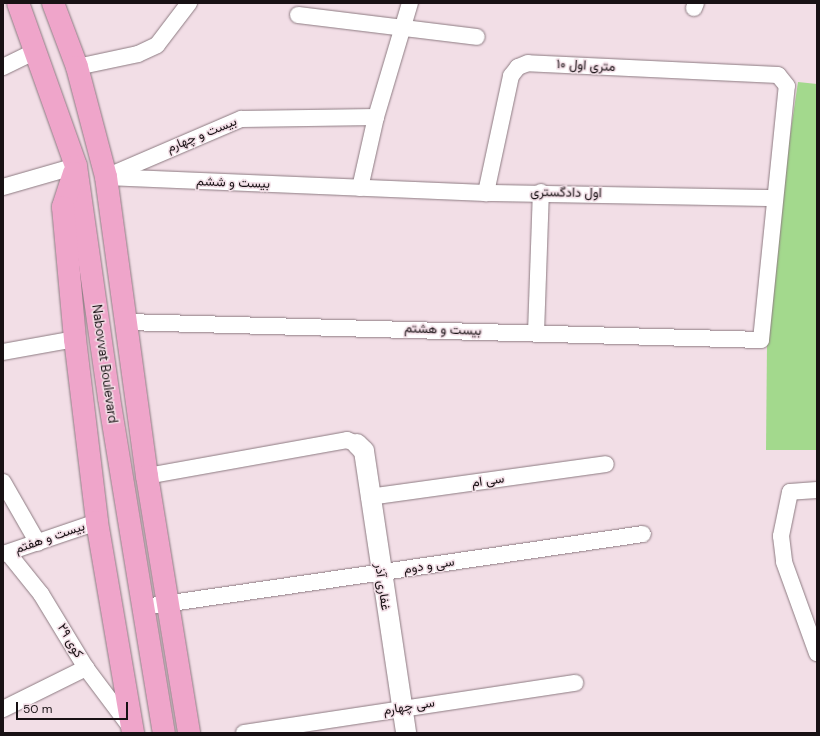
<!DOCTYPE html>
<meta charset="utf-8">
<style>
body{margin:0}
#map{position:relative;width:820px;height:736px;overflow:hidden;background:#f2dee6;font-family:"DM Sans",Vazirmatn,sans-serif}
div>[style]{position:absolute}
.green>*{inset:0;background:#a3d98d}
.roads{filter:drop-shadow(0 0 1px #8d7b82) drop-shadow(0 0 1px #8d7b82)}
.minor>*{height:16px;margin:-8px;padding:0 8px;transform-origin:8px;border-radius:8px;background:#fff}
.tertiary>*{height:20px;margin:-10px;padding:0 10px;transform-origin:10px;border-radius:10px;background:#fff}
.primary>*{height:22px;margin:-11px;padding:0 11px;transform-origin:11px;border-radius:11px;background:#efa5ca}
span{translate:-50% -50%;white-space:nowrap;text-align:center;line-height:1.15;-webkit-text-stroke:3px #f2dee6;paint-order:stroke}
.street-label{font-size:13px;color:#181114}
.frame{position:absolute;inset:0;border:4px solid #181114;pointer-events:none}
.scale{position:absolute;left:16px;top:702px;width:112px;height:18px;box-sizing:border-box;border:2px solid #181114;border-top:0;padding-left:5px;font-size:12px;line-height:14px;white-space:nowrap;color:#181114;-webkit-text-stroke:3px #f2dee6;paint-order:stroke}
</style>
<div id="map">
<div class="green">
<div style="clip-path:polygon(798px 82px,817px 84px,817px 450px,766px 450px,767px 343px,784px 176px)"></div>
</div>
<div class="roads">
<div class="minor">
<div style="left:694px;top:8px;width:5px;rotate:-68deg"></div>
<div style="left:298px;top:15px;width:180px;rotate:7deg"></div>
<div style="left:3px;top:67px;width:37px;rotate:-26deg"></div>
<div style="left:77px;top:67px;width:62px;rotate:-12deg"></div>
<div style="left:138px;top:54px;width:21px;rotate:-25deg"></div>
<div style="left:157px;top:45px;width:53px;rotate:-52.7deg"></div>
<div style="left:108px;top:176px;width:145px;rotate:-23.2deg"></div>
<div style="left:241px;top:119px;width:135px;rotate:-0.8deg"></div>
<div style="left:106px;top:177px;width:380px;rotate:2.4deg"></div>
<div style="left:486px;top:193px;width:287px;rotate:1deg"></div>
<div style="left:3px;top:187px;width:76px;rotate:-16deg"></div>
<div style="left:360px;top:188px;width:73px;rotate:-77.3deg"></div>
<div style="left:376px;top:117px;width:119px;rotate:-73.4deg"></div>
<div style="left:126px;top:322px;width:635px;rotate:1.62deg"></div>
<div style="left:761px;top:340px;width:255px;rotate:-84.2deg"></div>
<div style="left:787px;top:86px;width:14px;rotate:-129deg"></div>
<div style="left:778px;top:75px;width:250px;rotate:-177.3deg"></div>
<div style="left:528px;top:63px;width:11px;rotate:158deg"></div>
<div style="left:518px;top:67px;width:11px;rotate:128deg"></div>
<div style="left:511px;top:76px;width:120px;rotate:102.1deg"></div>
<div style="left:536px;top:333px;width:141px;rotate:-88deg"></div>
<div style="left:3px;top:352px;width:73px;rotate:-10.2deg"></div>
<div style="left:147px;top:476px;width:203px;rotate:-10.2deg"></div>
<div style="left:347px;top:440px;width:11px;rotate:22deg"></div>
<div style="left:3px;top:482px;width:70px;rotate:60.2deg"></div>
<div style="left:817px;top:490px;width:27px;rotate:176deg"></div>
<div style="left:790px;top:492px;width:45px;rotate:101.6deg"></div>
<div style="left:781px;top:536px;width:26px;rotate:83deg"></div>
<div style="left:784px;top:562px;width:97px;rotate:70.1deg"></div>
<div style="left:369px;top:497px;width:239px;rotate:-7.9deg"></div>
<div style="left:8px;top:553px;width:53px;rotate:51.2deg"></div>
<div style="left:41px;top:594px;width:87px;rotate:58.7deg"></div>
<div style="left:86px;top:668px;width:75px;rotate:53.1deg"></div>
<div style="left:3px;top:554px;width:99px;rotate:-18.8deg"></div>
<div style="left:144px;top:607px;width:504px;rotate:-8.32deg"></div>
<div style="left:3px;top:709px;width:93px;rotate:-26.3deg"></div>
<div style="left:244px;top:733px;width:335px;rotate:-8.6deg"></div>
</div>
<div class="tertiary">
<div style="left:357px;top:444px;width:10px;rotate:45deg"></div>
<div style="left:364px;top:451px;width:285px;rotate:81.5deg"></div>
</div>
<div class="primary">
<div style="left:18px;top:3px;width:173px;rotate:70.4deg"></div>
<div style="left:76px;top:166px;width:234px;rotate:81.9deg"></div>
<div style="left:109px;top:398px;width:339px;rotate:80.7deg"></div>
<div style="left:53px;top:3px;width:68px;rotate:69.4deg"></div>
<div style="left:77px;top:67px;width:114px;rotate:75.2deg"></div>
<div style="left:106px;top:177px;width:302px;rotate:82.2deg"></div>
<div style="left:147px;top:476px;width:260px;rotate:80.7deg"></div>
<div style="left:74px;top:173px;width:36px;rotate:108deg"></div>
<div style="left:63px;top:207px;width:133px;rotate:84.8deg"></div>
<div style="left:75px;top:339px;width:184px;rotate:83.1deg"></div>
<div style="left:97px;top:522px;width:214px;rotate:80.3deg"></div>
</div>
</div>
<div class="street-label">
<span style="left:586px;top:66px;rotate:3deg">۱۰ متری اول</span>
<span style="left:202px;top:135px;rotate:-22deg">بیست و چهارم</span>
<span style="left:233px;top:183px;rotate:2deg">بیست و ششم</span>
<span style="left:566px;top:193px;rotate:1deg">اول دادگستری</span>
<span style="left:443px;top:330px;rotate:2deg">بیست و هشتم</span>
<span style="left:104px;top:364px;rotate:82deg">Nabovvat Boulevard</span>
<span style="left:488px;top:481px;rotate:-8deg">سی ام</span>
<span style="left:50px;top:538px;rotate:-19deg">بیست و هفتم</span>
<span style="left:429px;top:566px;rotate:-9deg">سی و دوم</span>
<span style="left:382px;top:587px;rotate:82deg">غفاری آذر</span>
<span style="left:70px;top:641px;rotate:59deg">کوی ۲۹</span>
<span style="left:409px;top:707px;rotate:-9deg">سی چهارم</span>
</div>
<div class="frame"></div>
<div class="scale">50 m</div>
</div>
